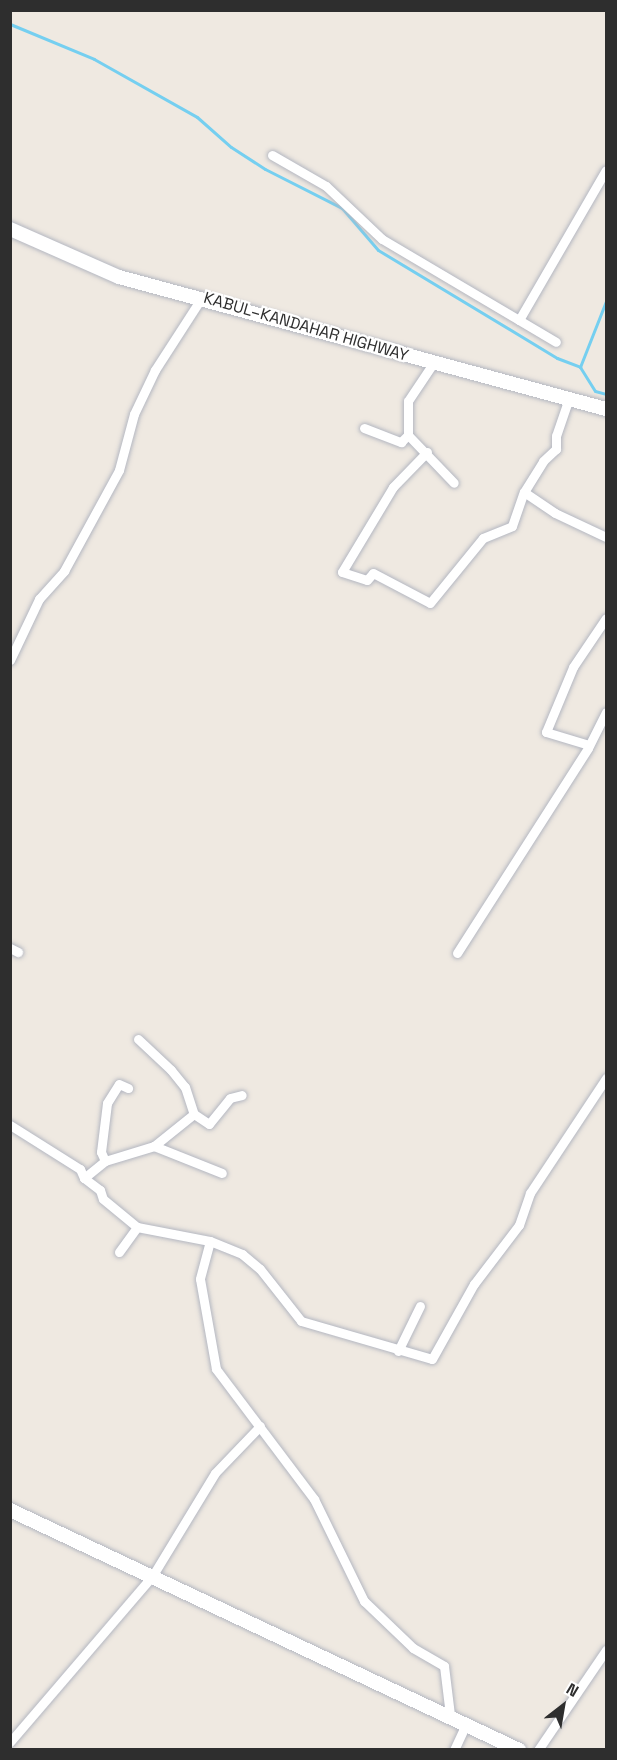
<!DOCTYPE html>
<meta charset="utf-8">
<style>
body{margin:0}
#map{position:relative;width:617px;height:1760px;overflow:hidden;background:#efe9e1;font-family:"Space Grotesk",sans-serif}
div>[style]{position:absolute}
.stream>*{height:3px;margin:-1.5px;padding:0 1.5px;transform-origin:1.5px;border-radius:1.5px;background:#75cff0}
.roads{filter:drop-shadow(0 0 2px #b4b7c1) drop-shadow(0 0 2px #b4b7c1)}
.minor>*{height:9px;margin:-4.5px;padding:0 4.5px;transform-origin:4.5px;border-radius:4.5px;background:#fff}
.secondary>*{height:14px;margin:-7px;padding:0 7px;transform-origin:7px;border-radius:7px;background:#fff}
span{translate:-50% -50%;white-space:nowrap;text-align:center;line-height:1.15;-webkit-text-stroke:4.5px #fff;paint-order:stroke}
.street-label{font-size:16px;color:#2e2e2e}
.frame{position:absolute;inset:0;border:12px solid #2e2e2e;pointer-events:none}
.north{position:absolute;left:533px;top:1676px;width:60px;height:60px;-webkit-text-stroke:4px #fff;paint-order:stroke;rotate:31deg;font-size:16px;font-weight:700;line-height:24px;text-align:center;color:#2e2e2e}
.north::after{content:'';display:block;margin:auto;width:21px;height:27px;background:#2e2e2e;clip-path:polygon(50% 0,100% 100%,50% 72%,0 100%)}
</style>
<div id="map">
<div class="stream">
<div style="left:10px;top:24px;width:91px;rotate:22.6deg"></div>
<div style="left:94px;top:59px;width:118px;rotate:29.4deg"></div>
<div style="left:197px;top:117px;width:45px;rotate:41.4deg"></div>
<div style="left:231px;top:147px;width:40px;rotate:32.9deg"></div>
<div style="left:265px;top:169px;width:86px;rotate:26.9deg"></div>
<div style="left:342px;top:208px;width:55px;rotate:49.4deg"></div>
<div style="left:378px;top:250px;width:209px;rotate:31.1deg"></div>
<div style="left:557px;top:358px;width:25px;rotate:21deg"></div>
<div style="left:580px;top:367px;width:28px;rotate:58deg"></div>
<div style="left:595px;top:391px;width:11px;rotate:15deg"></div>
<div style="left:580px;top:367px;width:71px;rotate:-68.5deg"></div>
</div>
<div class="roads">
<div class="minor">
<div style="left:272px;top:155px;width:62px;rotate:29.9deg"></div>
<div style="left:326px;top:186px;width:77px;rotate:43.4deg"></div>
<div style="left:382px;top:239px;width:202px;rotate:30.6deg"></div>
<div style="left:519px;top:320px;width:173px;rotate:-59.9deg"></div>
<div style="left:434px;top:362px;width:47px;rotate:123.7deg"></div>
<div style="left:408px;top:401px;width:34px;rotate:90deg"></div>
<div style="left:408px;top:435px;width:66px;rotate:46.2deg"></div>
<div style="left:364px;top:428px;width:40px;rotate:21deg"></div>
<div style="left:401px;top:442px;width:10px;rotate:-45deg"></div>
<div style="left:427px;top:452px;width:49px;rotate:134.2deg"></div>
<div style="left:393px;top:487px;width:99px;rotate:121deg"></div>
<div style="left:342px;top:572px;width:26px;rotate:18deg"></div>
<div style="left:367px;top:580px;width:9px;rotate:-49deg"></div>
<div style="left:373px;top:573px;width:64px;rotate:27.8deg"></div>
<div style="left:430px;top:603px;width:84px;rotate:-50.8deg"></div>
<div style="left:483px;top:538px;width:31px;rotate:-22deg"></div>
<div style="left:512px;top:526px;width:36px;rotate:-71deg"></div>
<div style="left:524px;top:492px;width:36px;rotate:-58deg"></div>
<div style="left:543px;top:461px;width:18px;rotate:-43deg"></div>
<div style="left:556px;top:449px;width:13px;rotate:-90deg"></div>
<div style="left:556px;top:436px;width:40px;rotate:-71.1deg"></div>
<div style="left:524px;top:492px;width:37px;rotate:34deg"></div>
<div style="left:555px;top:513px;width:56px;rotate:25.2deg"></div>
<div style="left:10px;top:660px;width:68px;rotate:-64.6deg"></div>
<div style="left:39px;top:599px;width:38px;rotate:-48deg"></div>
<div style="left:64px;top:571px;width:115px;rotate:-61.4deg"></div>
<div style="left:119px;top:470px;width:58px;rotate:-75deg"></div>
<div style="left:134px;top:414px;width:49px;rotate:-64.5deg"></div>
<div style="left:155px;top:370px;width:87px;rotate:-57.2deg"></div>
<div style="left:589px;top:745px;width:45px;rotate:-163.2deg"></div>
<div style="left:546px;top:732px;width:70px;rotate:-67.4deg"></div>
<div style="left:573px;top:667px;width:59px;rotate:-56deg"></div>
<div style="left:10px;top:948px;width:9px;rotate:27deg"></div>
<div style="left:457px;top:953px;width:243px;rotate:-57.4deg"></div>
<div style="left:588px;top:748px;width:40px;rotate:-63.4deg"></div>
<div style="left:138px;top:1039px;width:45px;rotate:43.2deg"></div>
<div style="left:171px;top:1070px;width:22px;rotate:51deg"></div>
<div style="left:185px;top:1087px;width:28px;rotate:72deg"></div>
<div style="left:194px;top:1114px;width:18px;rotate:34deg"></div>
<div style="left:209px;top:1124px;width:33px;rotate:-51deg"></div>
<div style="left:230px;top:1098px;width:12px;rotate:-14deg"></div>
<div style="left:10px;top:1125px;width:83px;rotate:32.2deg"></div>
<div style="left:80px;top:1169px;width:10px;rotate:66deg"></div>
<div style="left:84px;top:1178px;width:20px;rotate:37deg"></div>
<div style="left:100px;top:1190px;width:9px;rotate:72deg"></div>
<div style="left:103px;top:1199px;width:44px;rotate:39.5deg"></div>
<div style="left:137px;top:1227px;width:74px;rotate:10.9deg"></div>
<div style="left:210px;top:1241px;width:35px;rotate:22deg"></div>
<div style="left:242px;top:1254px;width:23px;rotate:40deg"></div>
<div style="left:260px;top:1269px;width:66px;rotate:51.7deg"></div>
<div style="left:301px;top:1321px;width:136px;rotate:16.2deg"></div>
<div style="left:432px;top:1359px;width:86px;rotate:-60.8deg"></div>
<div style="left:474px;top:1284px;width:74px;rotate:-52.7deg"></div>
<div style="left:519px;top:1225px;width:34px;rotate:-71deg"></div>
<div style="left:530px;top:1193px;width:138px;rotate:-56.5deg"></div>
<div style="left:154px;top:1146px;width:73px;rotate:21.7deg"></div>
<div style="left:105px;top:1161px;width:10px;rotate:-114deg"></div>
<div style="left:101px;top:1152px;width:49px;rotate:-83deg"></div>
<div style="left:107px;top:1103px;width:22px;rotate:-58deg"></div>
<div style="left:119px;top:1084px;width:10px;rotate:24deg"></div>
<div style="left:84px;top:1178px;width:27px;rotate:-39deg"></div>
<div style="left:105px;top:1161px;width:51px;rotate:-17deg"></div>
<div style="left:154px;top:1146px;width:51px;rotate:-38.7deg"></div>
<div style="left:210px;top:1241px;width:39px;rotate:105deg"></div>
<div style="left:200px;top:1279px;width:91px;rotate:79.9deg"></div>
<div style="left:216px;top:1369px;width:163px;rotate:53deg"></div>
<div style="left:314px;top:1499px;width:114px;rotate:63.9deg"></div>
<div style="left:364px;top:1601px;width:68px;rotate:43.8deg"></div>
<div style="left:413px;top:1648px;width:36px;rotate:30deg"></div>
<div style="left:444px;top:1666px;width:49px;rotate:83deg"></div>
<div style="left:119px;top:1252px;width:31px;rotate:-54deg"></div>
<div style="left:398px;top:1351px;width:50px;rotate:-63.9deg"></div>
<div style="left:10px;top:1742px;width:220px;rotate:-49.4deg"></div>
<div style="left:153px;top:1575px;width:119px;rotate:-58.7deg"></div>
<div style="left:215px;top:1473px;width:65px;rotate:-46.2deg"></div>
<div style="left:454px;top:1750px;width:29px;rotate:-65deg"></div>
<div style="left:538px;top:1750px;width:121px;rotate:-55.8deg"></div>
</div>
<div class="secondary">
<div style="left:10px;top:229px;width:119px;rotate:23.8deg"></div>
<div style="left:119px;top:277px;width:505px;rotate:15.17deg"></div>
<div style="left:10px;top:1510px;width:563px;rotate:25.24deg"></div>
</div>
</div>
<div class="street-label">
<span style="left:306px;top:327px;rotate:16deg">KABUL–KANDAHAR HIGHWAY</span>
</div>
<div class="frame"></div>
<div class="north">N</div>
</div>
